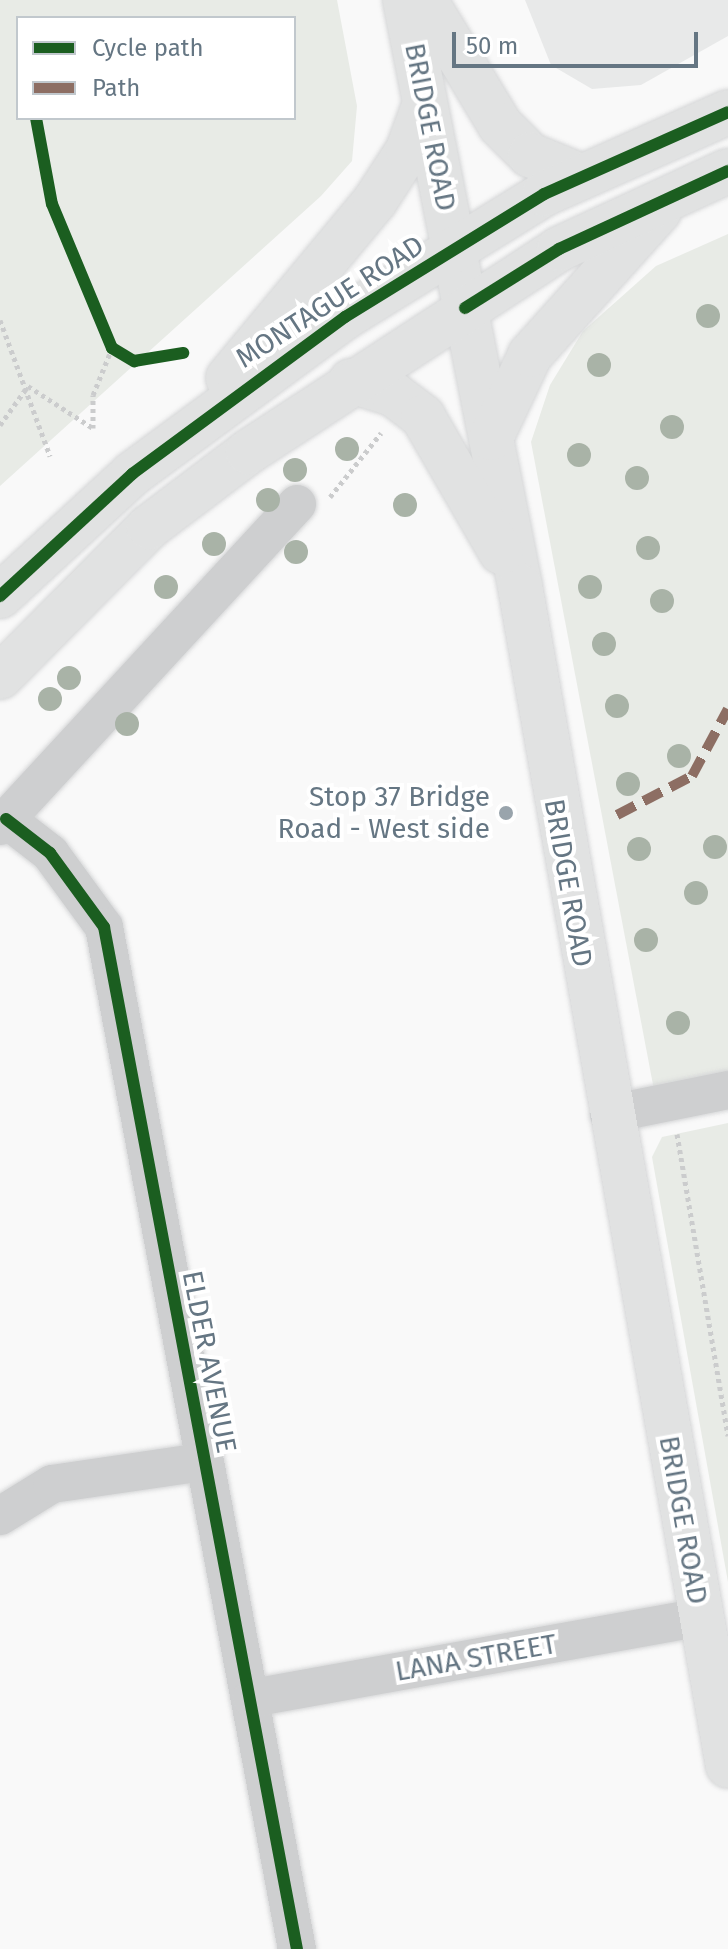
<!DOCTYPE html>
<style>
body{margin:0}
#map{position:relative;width:728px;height:1949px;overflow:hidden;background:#f9f9f9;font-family:"Fira Sans",sans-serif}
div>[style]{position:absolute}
.built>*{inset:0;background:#e8e9e9}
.green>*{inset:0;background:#e8ebe6}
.path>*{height:5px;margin-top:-2.5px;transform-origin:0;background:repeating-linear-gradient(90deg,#cbcccd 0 4px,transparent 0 8px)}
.roads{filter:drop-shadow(0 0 2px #d5d6d7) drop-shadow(0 0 2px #d5d6d7)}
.minor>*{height:38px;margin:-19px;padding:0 19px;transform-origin:19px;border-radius:19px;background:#cecfd0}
.major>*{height:44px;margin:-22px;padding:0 22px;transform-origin:22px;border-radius:22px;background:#e1e2e2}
.quiet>*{height:10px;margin-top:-5px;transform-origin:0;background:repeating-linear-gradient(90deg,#8d6e63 0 20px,transparent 0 30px)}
.cycleway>*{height:12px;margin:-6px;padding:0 6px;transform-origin:6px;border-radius:6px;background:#1b5e20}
.trees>*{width:24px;height:24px;margin:-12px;border-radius:50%;background:#a9b3a7}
.dots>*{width:22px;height:22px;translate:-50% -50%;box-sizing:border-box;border:4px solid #fff;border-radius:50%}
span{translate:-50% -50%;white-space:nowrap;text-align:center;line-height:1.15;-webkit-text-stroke:8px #fff;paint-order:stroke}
.street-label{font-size:28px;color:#657683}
.poi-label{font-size:28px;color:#657683}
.right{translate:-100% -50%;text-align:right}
.legend{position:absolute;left:16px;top:16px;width:280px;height:104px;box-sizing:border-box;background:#fff;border:2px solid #c1c8cd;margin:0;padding:10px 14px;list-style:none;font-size:24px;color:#657683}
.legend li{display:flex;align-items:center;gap:16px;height:40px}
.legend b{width:40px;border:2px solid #c1c8cd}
.scale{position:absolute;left:452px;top:32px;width:246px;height:36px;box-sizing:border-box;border:4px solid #657683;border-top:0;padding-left:10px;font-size:24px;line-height:28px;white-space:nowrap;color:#657683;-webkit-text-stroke:6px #fff;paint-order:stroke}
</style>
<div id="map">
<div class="built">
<div style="clip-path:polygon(525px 0,728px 0,728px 36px,641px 85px,592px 89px,551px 65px)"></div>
</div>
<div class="green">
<div style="clip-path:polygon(evenodd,0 0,337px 0,357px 106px,352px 161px,321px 196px,0 486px,0 0,294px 18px,294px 118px,18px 118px,18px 18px,294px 18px)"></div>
<div style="clip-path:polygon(728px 234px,728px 1077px,654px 1090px,531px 442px,550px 385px,583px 331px,656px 266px)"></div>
<div style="clip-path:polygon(728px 1123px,728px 1582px,652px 1157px,662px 1137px)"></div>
</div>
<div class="path">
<div style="left:0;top:320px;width:145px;rotate:69.8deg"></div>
<div style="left:0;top:425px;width:48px;rotate:-54.3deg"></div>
<div style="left:28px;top:386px;width:77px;rotate:32.9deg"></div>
<div style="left:93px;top:428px;width:33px;rotate:-90deg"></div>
<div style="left:93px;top:395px;width:51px;rotate:-68deg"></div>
<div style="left:330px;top:497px;width:82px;rotate:-51.4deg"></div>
<div style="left:677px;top:1134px;width:306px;rotate:80.4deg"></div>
</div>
<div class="roads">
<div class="minor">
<div style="left:6px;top:819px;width:56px;rotate:37.7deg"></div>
<div style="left:50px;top:853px;width:92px;rotate:53.9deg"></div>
<div style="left:104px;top:927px;width:1040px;rotate:79.31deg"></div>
<div style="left:0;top:826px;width:438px;rotate:-47.3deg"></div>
<div style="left:609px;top:1114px;width:121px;rotate:-11.4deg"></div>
<div style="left:0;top:1516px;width:61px;rotate:-31.6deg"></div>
<div style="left:52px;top:1484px;width:153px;rotate:-8.3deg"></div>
<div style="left:252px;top:1698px;width:455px;rotate:-10.2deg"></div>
</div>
<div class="major">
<div style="left:405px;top:0;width:597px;rotate:78.9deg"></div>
<div style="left:520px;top:586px;width:1198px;rotate:80deg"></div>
<div style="left:425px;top:0;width:146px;rotate:59deg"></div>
<div style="left:500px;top:125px;width:42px;rotate:45deg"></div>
<div style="left:530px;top:155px;width:55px;rotate:22.4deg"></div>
<div style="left:228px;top:378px;width:230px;rotate:-50.3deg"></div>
<div style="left:375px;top:201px;width:61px;rotate:-57.1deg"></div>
<div style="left:408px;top:150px;width:50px;rotate:-70.1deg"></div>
<div style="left:351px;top:381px;width:44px;rotate:17.2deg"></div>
<div style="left:393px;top:394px;width:38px;rotate:37deg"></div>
<div style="left:423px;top:417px;width:156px;rotate:60deg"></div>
<div style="left:491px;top:438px;width:92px;rotate:-64.8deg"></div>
<div style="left:530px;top:355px;width:193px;rotate:-48.1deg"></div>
<div style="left:0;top:596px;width:180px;rotate:-42.7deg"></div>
<div style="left:132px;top:474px;width:265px;rotate:-36.4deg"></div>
<div style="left:345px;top:317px;width:234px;rotate:-31.7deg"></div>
<div style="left:544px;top:194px;width:201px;rotate:-24deg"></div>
<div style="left:0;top:677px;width:211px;rotate:-45.2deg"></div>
<div style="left:149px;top:527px;width:124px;rotate:-37.1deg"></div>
<div style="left:248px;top:452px;width:371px;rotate:-33.1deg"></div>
<div style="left:559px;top:249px;width:186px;rotate:-24.8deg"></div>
</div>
</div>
<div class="quiet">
<div style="left:617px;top:815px;width:85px;rotate:-27.5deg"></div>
<div style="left:692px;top:776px;width:76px;rotate:-61.8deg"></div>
</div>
<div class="cycleway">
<div style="left:36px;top:118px;width:87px;rotate:79.5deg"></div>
<div style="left:52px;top:204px;width:156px;rotate:67.4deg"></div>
<div style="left:112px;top:348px;width:26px;rotate:31deg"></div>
<div style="left:134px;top:361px;width:50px;rotate:-9.3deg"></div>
<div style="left:465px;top:308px;width:111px;rotate:-32.1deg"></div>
<div style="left:559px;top:249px;width:186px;rotate:-24.8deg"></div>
<div style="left:0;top:596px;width:180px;rotate:-42.7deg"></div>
<div style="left:132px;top:474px;width:265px;rotate:-36.4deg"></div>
<div style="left:345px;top:317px;width:234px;rotate:-31.7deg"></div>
<div style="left:544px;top:194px;width:201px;rotate:-24deg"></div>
<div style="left:6px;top:819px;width:56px;rotate:37.7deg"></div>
<div style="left:50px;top:853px;width:92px;rotate:53.9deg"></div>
<div style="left:104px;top:927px;width:1040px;rotate:79.31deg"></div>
</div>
<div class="trees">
<div style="left:708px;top:316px"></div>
<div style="left:599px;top:365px"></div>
<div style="left:672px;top:427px"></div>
<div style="left:347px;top:449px"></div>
<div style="left:579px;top:455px"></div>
<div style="left:295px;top:470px"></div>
<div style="left:637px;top:478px"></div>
<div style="left:268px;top:500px"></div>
<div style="left:405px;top:505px"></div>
<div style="left:214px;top:544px"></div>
<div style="left:648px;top:548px"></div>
<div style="left:296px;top:552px"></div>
<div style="left:166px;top:587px"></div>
<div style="left:590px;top:587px"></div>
<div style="left:662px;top:601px"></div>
<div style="left:604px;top:644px"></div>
<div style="left:69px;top:678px"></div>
<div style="left:50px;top:699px"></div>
<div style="left:617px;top:706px"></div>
<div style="left:127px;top:724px"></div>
<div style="left:679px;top:756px"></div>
<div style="left:628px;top:784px"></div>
<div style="left:715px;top:847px"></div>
<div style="left:639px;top:849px"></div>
<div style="left:696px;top:893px"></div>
<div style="left:646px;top:940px"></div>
<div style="left:678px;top:1023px"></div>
</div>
<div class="dots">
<div style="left:506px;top:813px;background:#99a4ac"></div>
</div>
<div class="street-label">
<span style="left:430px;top:127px;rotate:79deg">BRIDGE ROAD</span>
<span style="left:330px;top:302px;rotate:-33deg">MONTAGUE ROAD</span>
<span style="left:568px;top:883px;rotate:80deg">BRIDGE ROAD</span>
<span style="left:209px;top:1362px;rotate:79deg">ELDER AVENUE</span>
<span style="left:683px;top:1520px;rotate:80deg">BRIDGE ROAD</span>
<span style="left:476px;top:1658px;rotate:-10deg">LANA STREET</span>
</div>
<div class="poi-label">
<span class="right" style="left:490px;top:813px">Stop 37 Bridge<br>Road - West side</span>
</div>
<ul class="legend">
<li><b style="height:10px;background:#1b5e20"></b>Cycle path</li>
<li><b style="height:10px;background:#8d6e63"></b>Path</li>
</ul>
<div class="scale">50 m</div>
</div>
